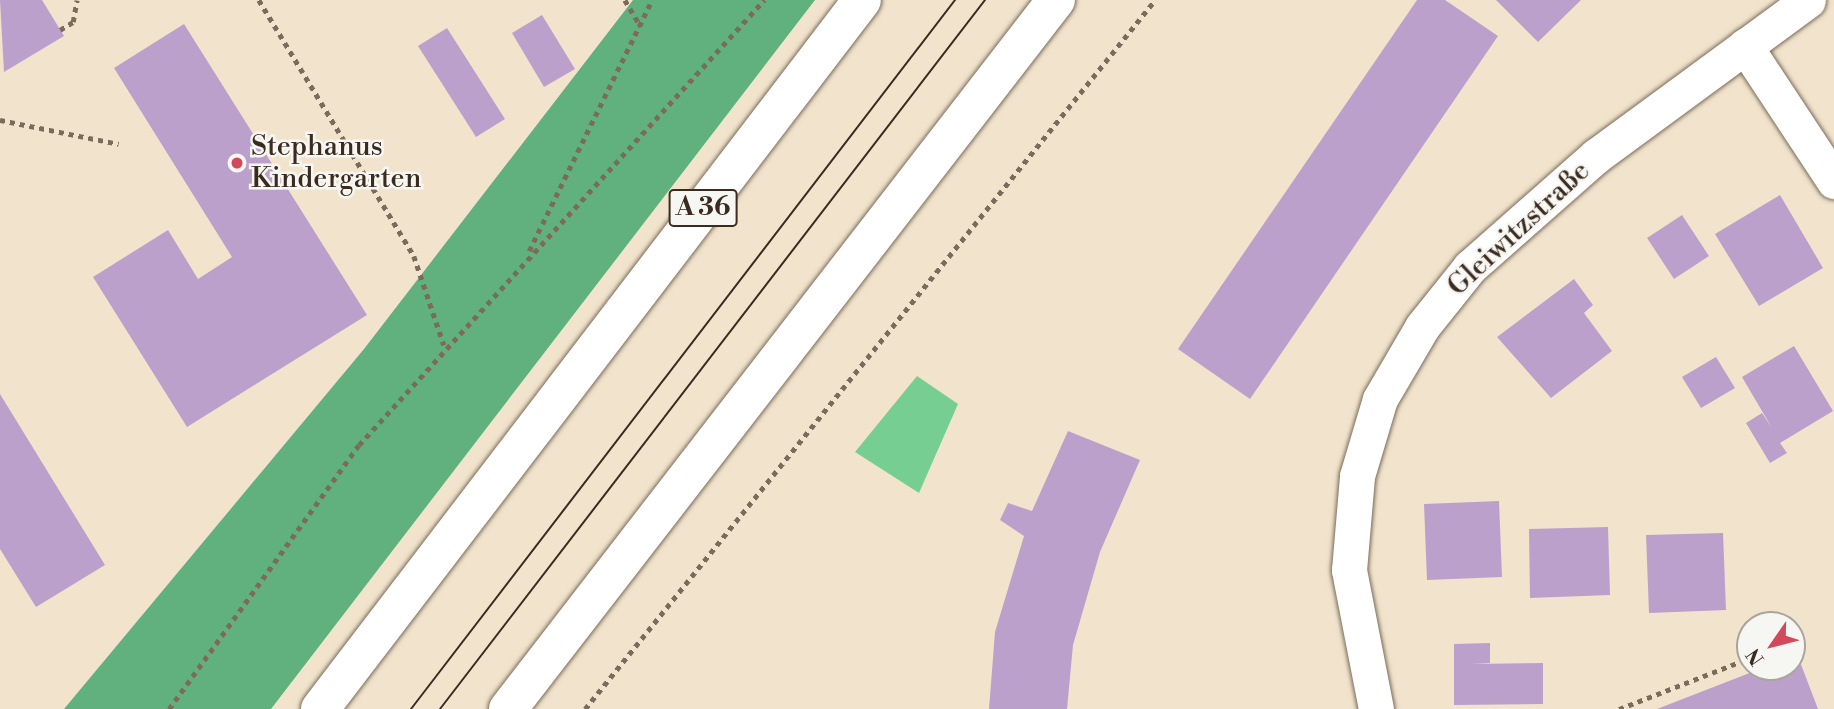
<!DOCTYPE html>
<meta charset="utf-8">
<style>
body{margin:0}
#map{position:relative;width:1834px;height:709px;overflow:hidden;background:#f2e4cc;font-family:"Libre Bodoni",serif}
div>[style]{position:absolute}
.green>*{inset:0;background:#76ce93}
.forest>*{inset:0;background:#60b17d}
.building>*{inset:0;background:#bba0cc}
.path>*{height:4.5px;margin-top:-2.25px;transform-origin:0;background:repeating-linear-gradient(90deg,#7b6b5b 0 5px,transparent 0 10px)}
.roads{filter:drop-shadow(0 0 2px #7b6b5b) drop-shadow(0 0 2px #7b6b5b)}
.minor>*{height:35px;margin:-17.5px;padding:0 17.5px;transform-origin:17.5px;border-radius:17.5px;background:#fff}
.motorway>*{height:38px;margin:-19px;padding:0 19px;transform-origin:19px;border-radius:19px;background:#fff}
.tram>*{height:2px;margin:-1px;padding:0 1px;transform-origin:1px;border-radius:1px;background:#3b2a1e}
.dots>*{width:19px;height:19px;translate:-50% -50%;box-sizing:border-box;border:4px solid #f6f6f2;border-radius:50%}
span{translate:-50% -50%;white-space:nowrap;text-align:center;line-height:1.15;-webkit-text-stroke:5px #f6f6f2;paint-order:stroke}
.shield-label span{padding:2px 5px;background:#f6f6f2;border:2px solid;border-radius:5px;-webkit-text-stroke-width:0}
.shield-label{font-size:26px;color:#3b2a1e;font-weight:700}
.poi-label{font-size:28px;color:#3b2a1e}
.left{translate:0 -50%;text-align:left}
.street-label{font-size:28px;color:#3b2a1e}
.north{position:absolute;left:1736px;top:611px;width:70px;height:70px;box-sizing:border-box;background:#f6f6f2;border:2px solid #aba49d;border-radius:50%;rotate:235deg;font-size:19px;font-weight:700;line-height:28px;text-align:center;color:#3b2a1e}
.north::after{content:'';display:block;margin:auto;width:24px;height:32px;background:#d1495b;clip-path:polygon(50% 0,100% 100%,50% 72%,0 100%)}
</style>
<div id="map">
<div class="green">
<div style="clip-path:polygon(917px 376px,958px 404px,919px 493px,855px 452px)"></div>
</div>
<div class="forest">
<div style="clip-path:polygon(633px 0,815px 0,271px 709px,64px 709px,364px 349px)"></div>
</div>
<div class="building">
<div style="clip-path:polygon(0 0,42px 0,64px 36px,4px 72px)"></div>
<div style="clip-path:polygon(1417px 0,1445px 0,1498px 36px,1250px 399px,1178px 349px)"></div>
<div style="clip-path:polygon(1496px 0,1581px 0,1538px 42px)"></div>
<div style="clip-path:polygon(542px 15px,575px 69px,544px 87px,512px 33px)"></div>
<div style="clip-path:polygon(184px 24px,367px 315px,187px 427px,93px 277px,168px 230px,198px 279px,232px 257px,114px 68px)"></div>
<div style="clip-path:polygon(447px 28px,505px 119px,476px 137px,418px 46px)"></div>
<div style="clip-path:polygon(1780px 195px,1823px 268px,1759px 306px,1715px 234px)"></div>
<div style="clip-path:polygon(1682px 215px,1709px 256px,1674px 279px,1647px 238px)"></div>
<div style="clip-path:polygon(1574px 279px,1593px 305px,1584px 313px,1612px 351px,1551px 398px,1497px 337px)"></div>
<div style="clip-path:polygon(1794px 346px,1833px 411px,1780px 443px,1787px 453px,1770px 463px,1746px 423px,1762px 413px,1772px 428px,1742px 377px)"></div>
<div style="clip-path:polygon(1716px 357px,1735px 388px,1701px 408px,1682px 377px)"></div>
<div style="clip-path:polygon(0 394px,105px 565px,36px 607px,0 549px)"></div>
<div style="clip-path:polygon(1068px 431px,1140px 460px,1100px 552px,1073px 645px,1067px 709px,989px 709px,995px 632px,1024px 536px,1000px 520px,1008px 503px,1032px 511px)"></div>
<div style="clip-path:polygon(1499px 501px,1502px 577px,1427px 580px,1424px 504px)"></div>
<div style="clip-path:polygon(1608px 527px,1610px 595px,1530px 598px,1529px 529px)"></div>
<div style="clip-path:polygon(1723px 533px,1726px 610px,1649px 613px,1646px 535px)"></div>
<div style="clip-path:polygon(1490px 643px,1490px 663px,1471px 664px,1543px 663px,1543px 704px,1454px 705px,1454px 644px)"></div>
<div style="clip-path:polygon(1797px 654px,1818px 709px,1657px 709px,1765px 667px,1792px 667px)"></div>
</div>
<div class="path">
<div style="left:259px;top:0;width:299px;rotate:58.8deg"></div>
<div style="left:414px;top:256px;width:94px;rotate:71.4deg"></div>
<div style="left:625px;top:0;width:31px;rotate:59deg"></div>
<div style="left:60px;top:30px;width:15px;rotate:-32deg"></div>
<div style="left:73px;top:22px;width:22px;rotate:-80deg"></div>
<div style="left:0;top:120px;width:121px;rotate:11.4deg"></div>
<div style="left:529px;top:251px;width:280px;rotate:-63.9deg"></div>
<div style="left:169px;top:709px;width:325px;rotate:-54.3deg"></div>
<div style="left:359px;top:445px;width:602px;rotate:-47.69deg"></div>
<div style="left:585px;top:709px;width:910px;rotate:-51.2deg"></div>
<div style="left:1619px;top:709px;width:141px;rotate:-21.3deg"></div>
</div>
<div class="roads">
<div class="minor">
<div style="left:1745px;top:46px;width:162px;rotate:56.6deg"></div>
<div style="left:1376px;top:709px;width:142px;rotate:-101deg"></div>
<div style="left:1349px;top:570px;width:94px;rotate:-85.1deg"></div>
<div style="left:1357px;top:476px;width:80px;rotate:-73.4deg"></div>
<div style="left:1380px;top:399px;width:83px;rotate:-59.7deg"></div>
<div style="left:1422px;top:327px;width:77px;rotate:-51.3deg"></div>
<div style="left:1470px;top:267px;width:168px;rotate:-41.4deg"></div>
<div style="left:1596px;top:156px;width:263px;rotate:-36.3deg"></div>
</div>
<div class="motorway">
<div style="left:320px;top:709px;width:892px;rotate:-52.6deg"></div>
<div style="left:508px;top:709px;width:896px;rotate:-52.3deg"></div>
</div>
</div>
<div class="tram">
<div style="left:411px;top:709px;width:894px;rotate:-52.5deg"></div>
<div style="left:440px;top:709px;width:894px;rotate:-52.45deg"></div>
</div>
<div class="dots">
<div style="left:237px;top:163px;background:#d1495b"></div>
</div>
<div class="shield-label">
<span style="left:703px;top:208px">A 36</span>
</div>
<div class="poi-label">
<span class="left" style="left:251px;top:163px">Stephanus<br>Kindergarten</span>
</div>
<div class="street-label">
<span style="left:1519px;top:229px;rotate:-43deg">Gleiwitzstraße</span>
</div>
<div class="north">N</div>
</div>
